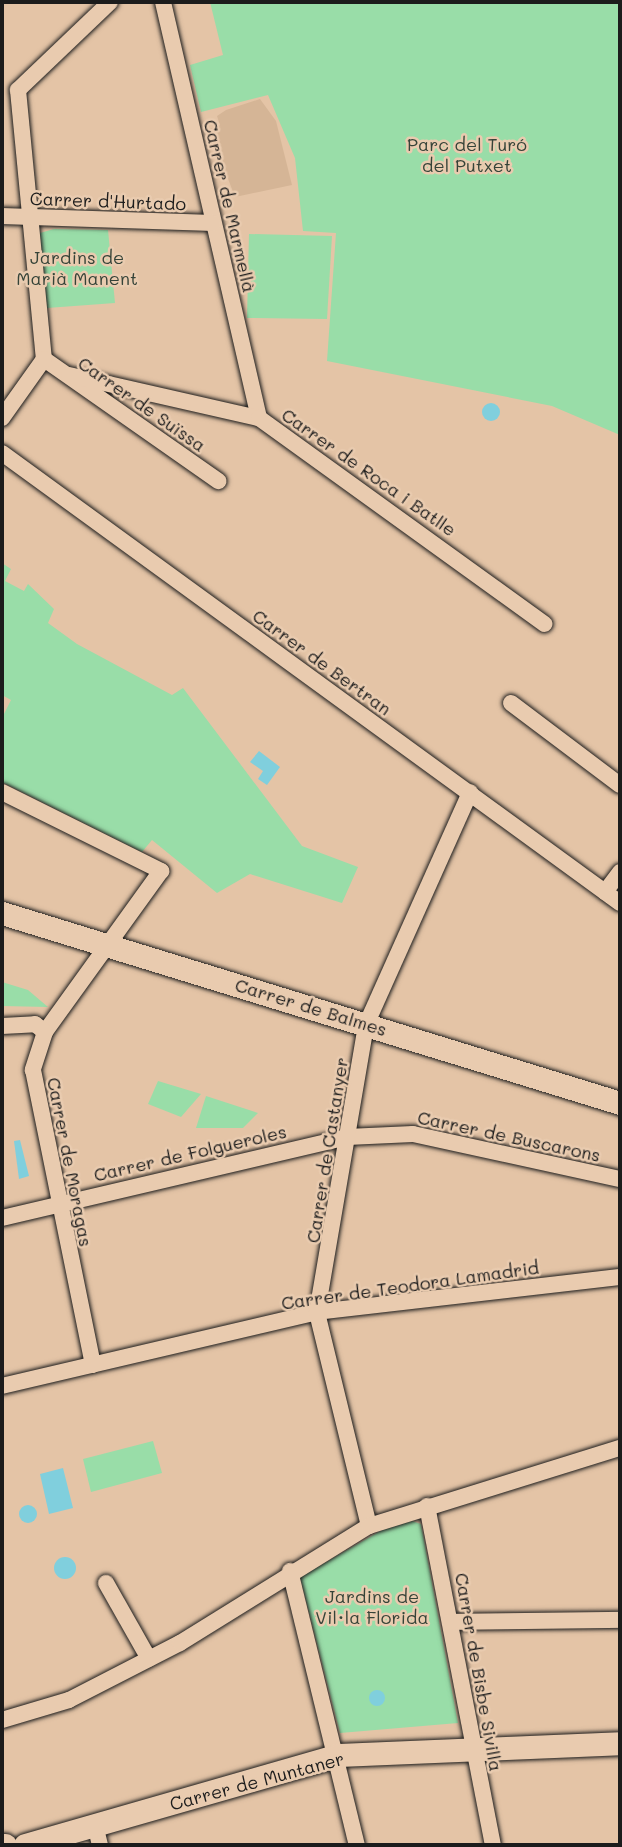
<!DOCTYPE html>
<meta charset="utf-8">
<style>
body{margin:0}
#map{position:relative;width:622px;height:1847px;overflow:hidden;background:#e4c4a6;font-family:Mali,sans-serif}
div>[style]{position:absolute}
.built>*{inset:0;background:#d5b596}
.green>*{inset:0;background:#99dda8}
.water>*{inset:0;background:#80cfdd}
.round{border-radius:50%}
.roads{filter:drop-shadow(0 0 2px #1c1c1c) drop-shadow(0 0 2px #1c1c1c)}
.street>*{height:16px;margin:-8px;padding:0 8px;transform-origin:8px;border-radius:8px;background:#e9cbaf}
.secondary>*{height:23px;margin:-11.5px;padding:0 11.5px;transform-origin:11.5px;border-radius:11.5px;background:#e9cbaf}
span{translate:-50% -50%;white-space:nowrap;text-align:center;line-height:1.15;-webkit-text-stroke:5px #e9cbaf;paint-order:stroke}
.park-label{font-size:18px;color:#354338}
.street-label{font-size:18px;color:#1c1c1c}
.frame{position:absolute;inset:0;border:4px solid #1c1c1c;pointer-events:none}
</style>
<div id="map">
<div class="built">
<div style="clip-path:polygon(260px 99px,276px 121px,292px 185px,235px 197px,209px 129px,220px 125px,217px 116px,226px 110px)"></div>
</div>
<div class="green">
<div style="clip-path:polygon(210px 2px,620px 2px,620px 435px,552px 406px,327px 361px,336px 233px,303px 231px,295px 158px,268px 95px,201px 112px,190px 65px,223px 55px)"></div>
<div style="clip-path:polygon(54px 229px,108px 230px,115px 303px,47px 308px,40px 233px)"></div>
<div style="clip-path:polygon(249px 234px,332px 236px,327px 319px,247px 318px)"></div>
<div style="clip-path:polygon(2px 563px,11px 569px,5px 581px,24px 591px,28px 584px,54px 609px,48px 623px,77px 644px,172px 695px,183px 688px,302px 846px,358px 867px,342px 903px,250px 874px,217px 893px,152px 840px,142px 852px,2px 782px,2px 718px,11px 700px,2px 695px)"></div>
<div style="clip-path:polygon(2px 982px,28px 990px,48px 1007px,2px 1006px)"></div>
<div style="clip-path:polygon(158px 1081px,201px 1094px,181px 1117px,148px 1104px)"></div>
<div style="clip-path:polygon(206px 1096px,258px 1113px,243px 1128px,196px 1128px)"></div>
<div style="clip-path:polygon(153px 1441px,162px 1473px,91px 1492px,83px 1459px)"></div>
<div style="clip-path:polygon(412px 1521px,421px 1524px,458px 1723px,340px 1733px,300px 1577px,382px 1530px)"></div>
</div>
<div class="water">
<div class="round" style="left:482px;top:403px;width:18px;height:18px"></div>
<div style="clip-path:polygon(259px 751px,280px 767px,267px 785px,258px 779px,263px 771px,250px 762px)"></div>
<div style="clip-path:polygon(20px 1140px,29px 1176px,19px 1179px,14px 1141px)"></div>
<div style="clip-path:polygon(63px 1468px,73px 1508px,49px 1514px,40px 1474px)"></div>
<div class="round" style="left:19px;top:1505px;width:18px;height:18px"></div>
<div class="round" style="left:54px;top:1557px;width:22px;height:22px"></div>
<div class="round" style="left:369px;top:1690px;width:16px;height:16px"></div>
</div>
<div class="roads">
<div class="street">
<div style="left:163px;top:2px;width:427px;rotate:77deg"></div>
<div style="left:18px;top:90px;width:270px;rotate:84.5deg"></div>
<div style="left:18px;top:90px;width:127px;rotate:-43.7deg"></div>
<div style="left:2px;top:216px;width:211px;rotate:1.9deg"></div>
<div style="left:44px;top:359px;width:213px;rotate:35deg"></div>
<div style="left:69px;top:375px;width:195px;rotate:12.8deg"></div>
<div style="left:259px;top:418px;width:352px;rotate:35.8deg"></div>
<div style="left:2px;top:418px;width:72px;rotate:-54.6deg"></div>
<div style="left:2px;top:453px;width:764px;rotate:36.06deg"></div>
<div style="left:511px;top:703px;width:136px;rotate:37deg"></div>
<div style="left:2px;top:792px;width:178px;rotate:26.4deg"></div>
<div style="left:161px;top:871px;width:198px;rotate:125.8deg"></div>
<div style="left:45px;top:1032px;width:40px;rotate:108deg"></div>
<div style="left:33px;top:1070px;width:301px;rotate:78.5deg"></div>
<div style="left:605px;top:892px;width:25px;rotate:-53deg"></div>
<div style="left:2px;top:1026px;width:33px;rotate:-3deg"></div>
<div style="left:35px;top:1024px;width:13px;rotate:39deg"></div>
<div style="left:2px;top:1218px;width:354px;rotate:-13.2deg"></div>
<div style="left:347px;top:1137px;width:66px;rotate:-2.6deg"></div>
<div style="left:413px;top:1134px;width:212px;rotate:12.3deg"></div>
<div style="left:2px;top:1386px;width:324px;rotate:-13.2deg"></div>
<div style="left:317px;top:1312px;width:305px;rotate:-6.6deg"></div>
<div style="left:427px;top:1506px;width:345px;rotate:79deg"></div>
<div style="left:369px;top:1526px;width:220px;rotate:-103.7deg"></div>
<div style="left:317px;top:1312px;width:291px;rotate:-80.3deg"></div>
<div style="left:366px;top:1025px;width:255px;rotate:-65.9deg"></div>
<div style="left:290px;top:1571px;width:282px;rotate:76.3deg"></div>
<div style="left:106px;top:1583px;width:87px;rotate:60.5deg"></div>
<div style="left:450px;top:1622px;width:170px;rotate:-0.7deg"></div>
<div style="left:2px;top:1720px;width:70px;rotate:-16.6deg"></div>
<div style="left:69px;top:1700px;width:125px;rotate:-27.2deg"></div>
<div style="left:180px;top:1643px;width:222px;rotate:-31.8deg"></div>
<div style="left:369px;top:1526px;width:263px;rotate:-17.3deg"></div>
<div style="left:95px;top:1825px;width:21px;rotate:76deg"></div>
</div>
<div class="secondary">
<div style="left:2px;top:913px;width:647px;rotate:17.09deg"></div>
<div style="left:2px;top:1845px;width:3px"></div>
<div style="left:25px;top:1845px;width:326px;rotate:-16deg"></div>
<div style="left:338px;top:1755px;width:282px;rotate:-2.4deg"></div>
</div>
</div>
<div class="park-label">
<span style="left:467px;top:155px">Parc del Turó<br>del Putxet</span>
<span style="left:77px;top:268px">Jardins de<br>Marià Manent</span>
<span style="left:372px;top:1607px">Jardins de<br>Vil·la Florida</span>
</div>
<div class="street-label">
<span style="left:108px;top:201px;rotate:2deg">Carrer d'Hurtado</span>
<span style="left:230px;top:206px;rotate:77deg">Carrer de Marmellà</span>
<span style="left:142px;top:404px;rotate:35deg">Carrer de Suïssa</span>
<span style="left:369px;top:472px;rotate:35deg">Carrer de Roca i Batlle</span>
<span style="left:322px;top:662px;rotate:36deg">Carrer de Bertran</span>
<span style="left:311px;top:1007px;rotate:17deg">Carrer de Balmes</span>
<span style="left:509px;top:1136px;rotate:12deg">Carrer de Buscarons</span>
<span style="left:327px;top:1150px;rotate:-81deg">Carrer de Castanyer</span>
<span style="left:190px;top:1153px;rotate:-13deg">Carrer de Folgueroles</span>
<span style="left:70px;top:1162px;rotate:79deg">Carrer de Moragas</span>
<span style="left:410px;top:1285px;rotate:-8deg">Carrer de Teodora Lamadrid</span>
<span style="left:479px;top:1672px;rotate:80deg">Carrer de Bisbe Sivilla</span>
<span style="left:257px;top:1781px;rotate:-15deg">Carrer de Muntaner</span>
</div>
<div class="frame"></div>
</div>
